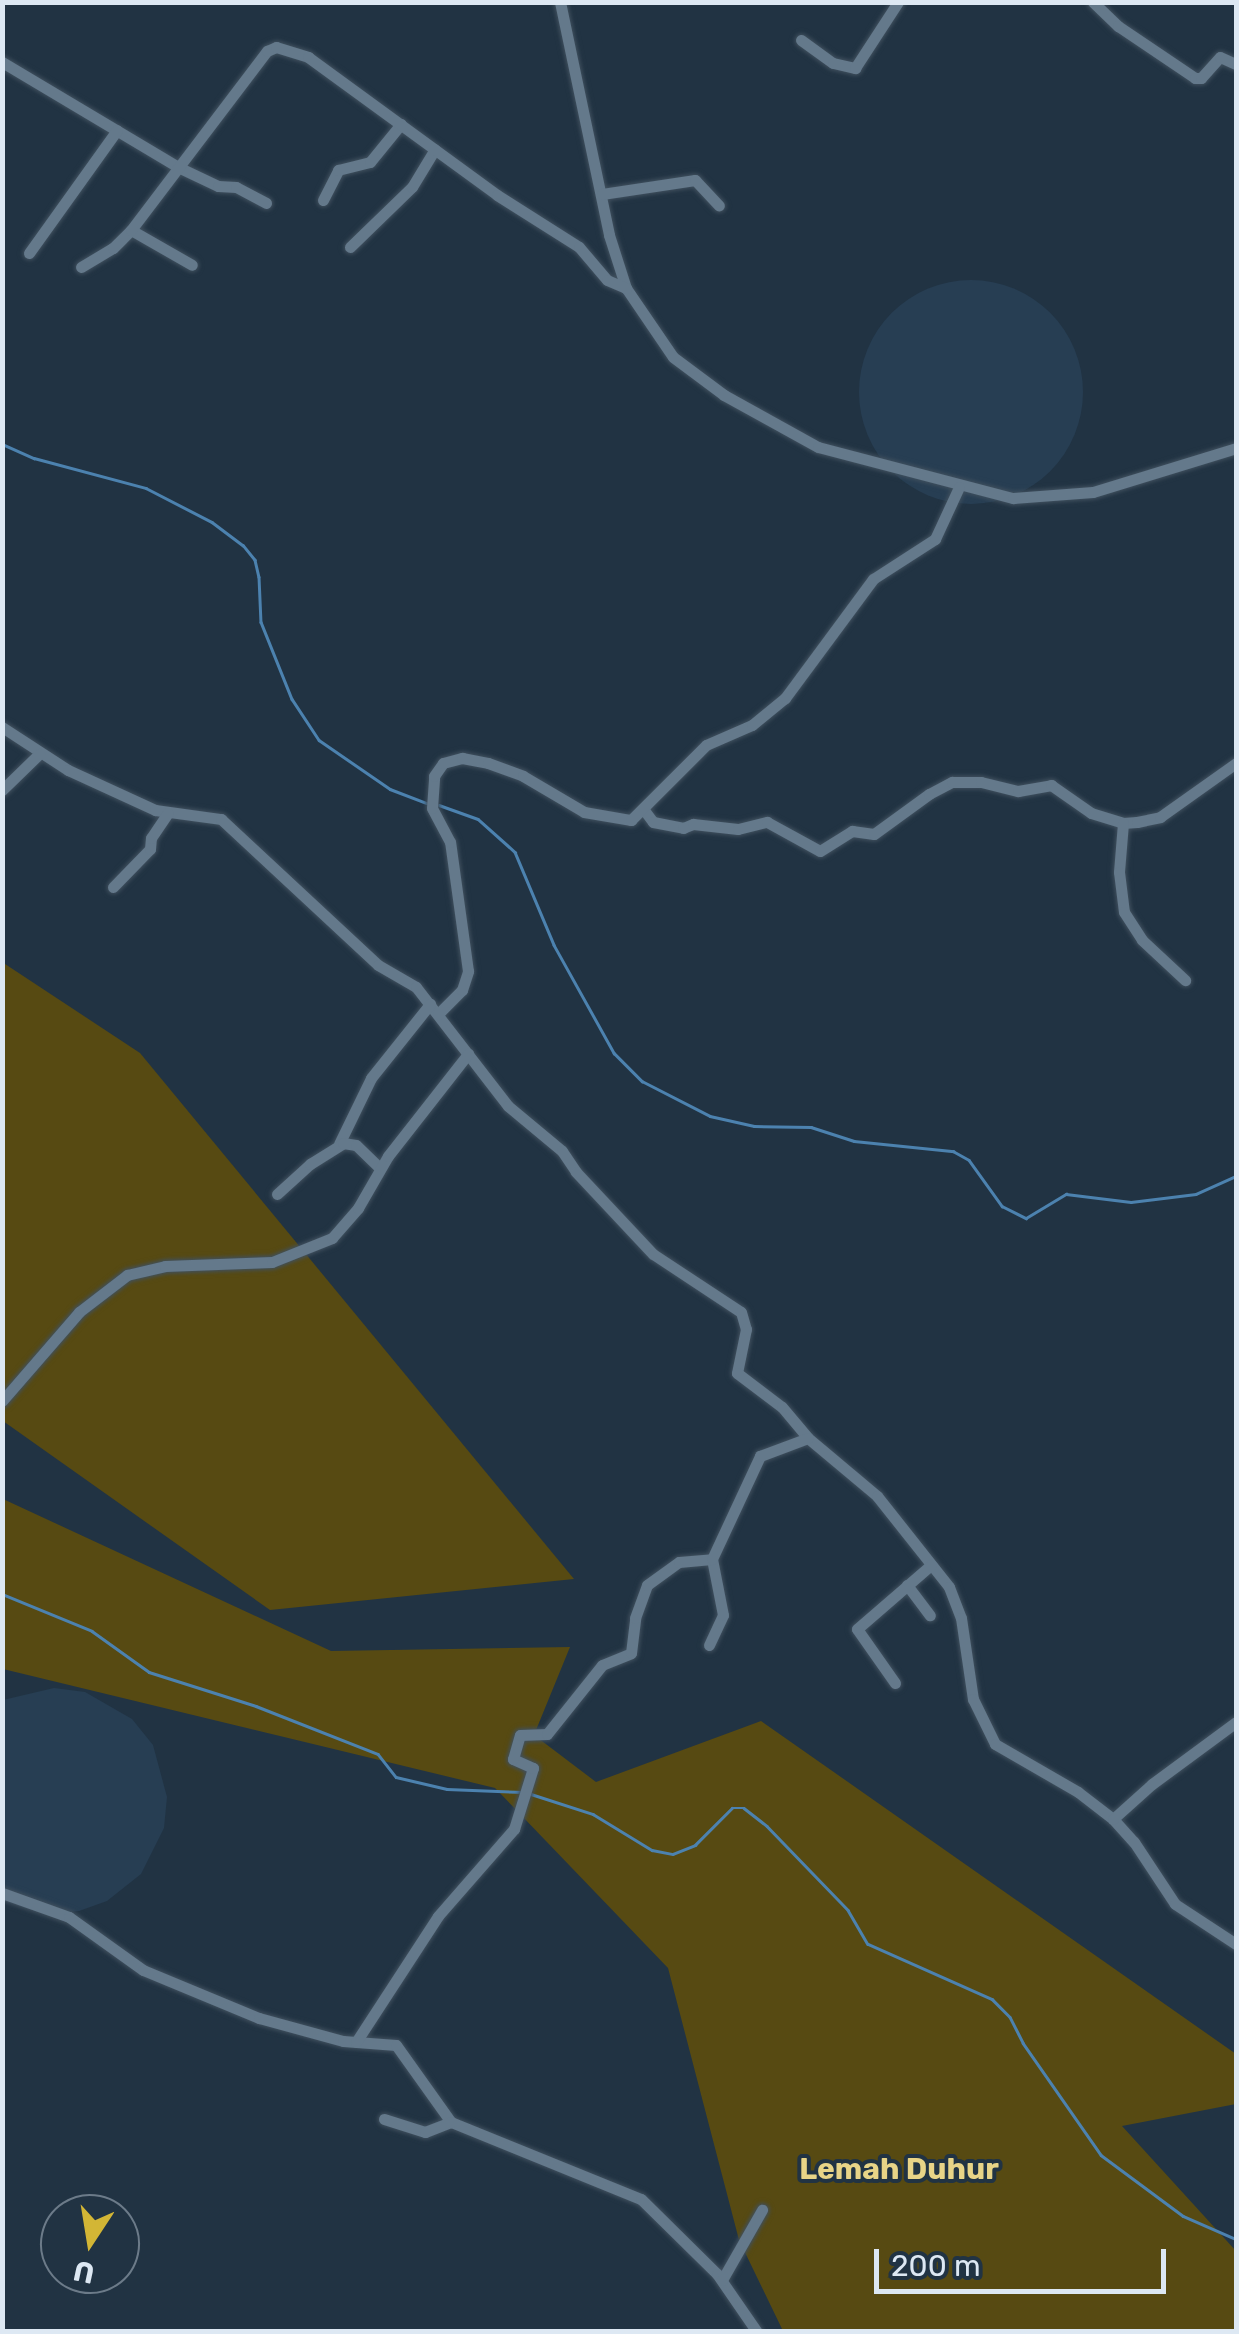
<!DOCTYPE html>
<style>
body{margin:0}
#map{position:relative;width:1239px;height:2334px;overflow:hidden;background:#213343;font-family:Rubik,sans-serif}
div>[style]{position:absolute}
.built>*{inset:0;background:#273e53}
.round{border-radius:50%}
.green>*{inset:0;background:#574a12}
.stream>*{height:2.5px;margin:-1.25px;padding:0 1.25px;transform-origin:1.25px;border-radius:1.25px;background:#4c82af}
.roads{filter:drop-shadow(0 0 2px #40505e) drop-shadow(0 0 2px #40505e)}
.minor>*{height:11px;margin:-5.5px;padding:0 5.5px;transform-origin:5.5px;border-radius:5.5px;background:#64798b}
span{translate:-50% -50%;white-space:nowrap;text-align:center;line-height:1.15;-webkit-text-stroke:8px #213343;paint-order:stroke}
.quarter-label{font-size:30px;color:#e8d487;font-weight:700}
.frame{position:absolute;inset:0;border:5px solid #dde8f3;pointer-events:none}
.north{position:absolute;left:40px;top:2194px;width:100px;height:100px;box-sizing:border-box;background:#213343;border:2px solid #6c7b89;border-radius:50%;rotate:192deg;font-size:28px;font-weight:700;line-height:40px;text-align:center;color:#dde8f3}
.north::after{content:'';display:block;margin:auto;width:35px;height:45px;background:#d3b635;clip-path:polygon(50% 0,100% 100%,50% 72%,0 100%)}
.scale{position:absolute;left:874px;top:2249px;width:292px;height:45px;box-sizing:border-box;border:5px solid #dde8f3;border-top:0;padding-left:12px;font-size:30px;line-height:35px;white-space:nowrap;color:#dde8f3;-webkit-text-stroke:8px #213343;paint-order:stroke}
</style>
<div id="map">
<div class="built">
<div class="round" style="left:859px;top:280px;width:224px;height:224px"></div>
<div style="clip-path:polygon(54px 1688px,85px 1692px,132px 1719px,153px 1745px,167px 1797px,164px 1828px,141px 1874px,107px 1901px,79px 1911px,45px 1914px,3px 1901px,3px 1700px)"></div>
</div>
<div class="green">
<div style="clip-path:polygon(2px 962px,140px 1053px,574px 1579px,270px 1610px,3px 1421px)"></div>
<div style="clip-path:polygon(3px 1499px,331px 1651px,570px 1647px,534px 1735px,596px 1782px,761px 1721px,1236px 2054px,1236px 2104px,1122px 2126px,1236px 2251px,1236px 2331px,783px 2331px,739px 2240px,668px 1968px,495px 1788px,3px 1669px)"></div>
</div>
<div class="stream">
<div style="left:2px;top:444px;width:35px;rotate:24deg"></div>
<div style="left:34px;top:458px;width:116px;rotate:15deg"></div>
<div style="left:146px;top:488px;width:74px;rotate:27.3deg"></div>
<div style="left:212px;top:522px;width:39px;rotate:37deg"></div>
<div style="left:243px;top:545px;width:19px;rotate:51deg"></div>
<div style="left:255px;top:560px;width:17px;rotate:77deg"></div>
<div style="left:259px;top:577px;width:45px;rotate:87.5deg"></div>
<div style="left:261px;top:622px;width:83px;rotate:68.1deg"></div>
<div style="left:292px;top:699px;width:49px;rotate:56.6deg"></div>
<div style="left:319px;top:740px;width:86px;rotate:34.6deg"></div>
<div style="left:390px;top:789px;width:39px;rotate:21deg"></div>
<div style="left:439px;top:805px;width:41px;rotate:19.7deg"></div>
<div style="left:478px;top:819px;width:50px;rotate:41.7deg"></div>
<div style="left:515px;top:852px;width:101px;rotate:67.2deg"></div>
<div style="left:554px;top:945px;width:124px;rotate:60.9deg"></div>
<div style="left:614px;top:1053px;width:40px;rotate:45deg"></div>
<div style="left:642px;top:1081px;width:76px;rotate:27.2deg"></div>
<div style="left:710px;top:1116px;width:45px;rotate:12.8deg"></div>
<div style="left:754px;top:1126px;width:57px;rotate:1deg"></div>
<div style="left:811px;top:1127px;width:45px;rotate:18deg"></div>
<div style="left:854px;top:1141px;width:100px;rotate:5.8deg"></div>
<div style="left:953px;top:1151px;width:18px;rotate:29deg"></div>
<div style="left:969px;top:1160px;width:57px;rotate:54.3deg"></div>
<div style="left:1002px;top:1206px;width:27px;rotate:27deg"></div>
<div style="left:1026px;top:1218px;width:47px;rotate:-31deg"></div>
<div style="left:1066px;top:1194px;width:65px;rotate:7deg"></div>
<div style="left:1131px;top:1202px;width:65px;rotate:-7deg"></div>
<div style="left:1196px;top:1194px;width:44px;rotate:-24.2deg"></div>
<div style="left:2px;top:1594px;width:97px;rotate:22.3deg"></div>
<div style="left:92px;top:1631px;width:70px;rotate:35.7deg"></div>
<div style="left:149px;top:1672px;width:112px;rotate:17.6deg"></div>
<div style="left:256px;top:1706px;width:131px;rotate:21.5deg"></div>
<div style="left:378px;top:1754px;width:29px;rotate:52deg"></div>
<div style="left:396px;top:1777px;width:52px;rotate:13.2deg"></div>
<div style="left:447px;top:1789px;width:76px;rotate:2.3deg"></div>
<div style="left:531px;top:1794px;width:65px;rotate:17.9deg"></div>
<div style="left:593px;top:1814px;width:69px;rotate:31.4deg"></div>
<div style="left:652px;top:1850px;width:21px;rotate:11deg"></div>
<div style="left:673px;top:1854px;width:24px;rotate:-22deg"></div>
<div style="left:695px;top:1845px;width:52px;rotate:-45deg"></div>
<div style="left:732px;top:1808px;width:12px"></div>
<div style="left:744px;top:1808px;width:29px;rotate:38deg"></div>
<div style="left:767px;top:1826px;width:117px;rotate:46deg"></div>
<div style="left:848px;top:1910px;width:39px;rotate:60deg"></div>
<div style="left:868px;top:1944px;width:136px;rotate:23.9deg"></div>
<div style="left:992px;top:1999px;width:25px;rotate:45deg"></div>
<div style="left:1010px;top:2017px;width:29px;rotate:63deg"></div>
<div style="left:1023px;top:2043px;width:136px;rotate:55.1deg"></div>
<div style="left:1101px;top:2155px;width:102px;rotate:36.6deg"></div>
<div style="left:1183px;top:2216px;width:58px;rotate:23.5deg"></div>
</div>
<div class="roads">
<div class="minor">
<div style="left:560px;top:2px;width:238px;rotate:78.1deg"></div>
<div style="left:609px;top:235px;width:56px;rotate:72.2deg"></div>
<div style="left:626px;top:288px;width:83px;rotate:55.7deg"></div>
<div style="left:673px;top:357px;width:64px;rotate:36.7deg"></div>
<div style="left:724px;top:395px;width:107px;rotate:29deg"></div>
<div style="left:818px;top:447px;width:202px;rotate:14.7deg"></div>
<div style="left:1013px;top:498px;width:80px;rotate:-4.3deg"></div>
<div style="left:1093px;top:492px;width:150px;rotate:-17.1deg"></div>
<div style="left:1093px;top:2px;width:35px;rotate:44deg"></div>
<div style="left:1118px;top:26px;width:93px;rotate:34deg"></div>
<div style="left:1195px;top:78px;width:6px"></div>
<div style="left:1201px;top:78px;width:28px;rotate:-48deg"></div>
<div style="left:1220px;top:57px;width:17px;rotate:24deg"></div>
<div style="left:801px;top:40px;width:39px;rotate:36deg"></div>
<div style="left:833px;top:63px;width:23px;rotate:13deg"></div>
<div style="left:855px;top:68px;width:79px;rotate:-56.9deg"></div>
<div style="left:2px;top:62px;width:207px;rotate:30.8deg"></div>
<div style="left:180px;top:168px;width:42px;rotate:25.3deg"></div>
<div style="left:218px;top:186px;width:18px;rotate:3deg"></div>
<div style="left:236px;top:187px;width:34px;rotate:28deg"></div>
<div style="left:602px;top:194px;width:94px;rotate:-8.6deg"></div>
<div style="left:695px;top:180px;width:35px;rotate:47deg"></div>
<div style="left:323px;top:200px;width:34px;rotate:-63deg"></div>
<div style="left:338px;top:170px;width:33px;rotate:-14deg"></div>
<div style="left:370px;top:162px;width:49px;rotate:-50.8deg"></div>
<div style="left:131px;top:230px;width:70px;rotate:29.8deg"></div>
<div style="left:350px;top:247px;width:86px;rotate:-44.1deg"></div>
<div style="left:412px;top:187px;width:44px;rotate:-58.8deg"></div>
<div style="left:29px;top:253px;width:151px;rotate:-54.4deg"></div>
<div style="left:81px;top:267px;width:37px;rotate:-31deg"></div>
<div style="left:113px;top:248px;width:25px;rotate:-45deg"></div>
<div style="left:131px;top:230px;width:225px;rotate:-52.8deg"></div>
<div style="left:267px;top:51px;width:10px;rotate:-24deg"></div>
<div style="left:276px;top:47px;width:34px;rotate:17deg"></div>
<div style="left:308px;top:57px;width:234px;rotate:36.1deg"></div>
<div style="left:497px;top:195px;width:97px;rotate:32.4deg"></div>
<div style="left:579px;top:247px;width:43px;rotate:49.7deg"></div>
<div style="left:607px;top:280px;width:21px;rotate:23deg"></div>
<div style="left:2px;top:727px;width:79px;rotate:33.1deg"></div>
<div style="left:68px;top:770px;width:96px;rotate:24.7deg"></div>
<div style="left:155px;top:810px;width:67px;rotate:7.8deg"></div>
<div style="left:221px;top:819px;width:214px;rotate:42.9deg"></div>
<div style="left:378px;top:965px;width:44px;rotate:30.1deg"></div>
<div style="left:416px;top:987px;width:150px;rotate:52.3deg"></div>
<div style="left:508px;top:1106px;width:70px;rotate:39.8deg"></div>
<div style="left:562px;top:1151px;width:25px;rotate:56deg"></div>
<div style="left:576px;top:1172px;width:112px;rotate:46.8deg"></div>
<div style="left:653px;top:1254px;width:105px;rotate:33.4deg"></div>
<div style="left:741px;top:1312px;width:18px;rotate:74deg"></div>
<div style="left:746px;top:1329px;width:45px;rotate:101.6deg"></div>
<div style="left:737px;top:1373px;width:56px;rotate:37.1deg"></div>
<div style="left:782px;top:1407px;width:40px;rotate:50deg"></div>
<div style="left:808px;top:1438px;width:90px;rotate:40deg"></div>
<div style="left:877px;top:1496px;width:116px;rotate:51.6deg"></div>
<div style="left:949px;top:1587px;width:33px;rotate:69deg"></div>
<div style="left:961px;top:1618px;width:82px;rotate:81.6deg"></div>
<div style="left:973px;top:1699px;width:50px;rotate:63.9deg"></div>
<div style="left:995px;top:1744px;width:96px;rotate:30deg"></div>
<div style="left:1078px;top:1792px;width:44px;rotate:37.6deg"></div>
<div style="left:1113px;top:1819px;width:31px;rotate:48deg"></div>
<div style="left:1134px;top:1842px;width:74px;rotate:56.5deg"></div>
<div style="left:1175px;top:1904px;width:73px;rotate:33.3deg"></div>
<div style="left:2px;top:790px;width:52px;rotate:-44.2deg"></div>
<div style="left:644px;top:810px;width:15px;rotate:53deg"></div>
<div style="left:653px;top:822px;width:31px;rotate:11deg"></div>
<div style="left:683px;top:828px;width:11px;rotate:-22deg"></div>
<div style="left:693px;top:824px;width:45px;rotate:6.3deg"></div>
<div style="left:738px;top:829px;width:30px;rotate:-14deg"></div>
<div style="left:767px;top:822px;width:60px;rotate:28.7deg"></div>
<div style="left:820px;top:851px;width:38px;rotate:-32deg"></div>
<div style="left:852px;top:831px;width:22px;rotate:8deg"></div>
<div style="left:874px;top:834px;width:68px;rotate:-36deg"></div>
<div style="left:929px;top:794px;width:26px;rotate:-28deg"></div>
<div style="left:952px;top:782px;width:29px"></div>
<div style="left:981px;top:782px;width:38px;rotate:14deg"></div>
<div style="left:1018px;top:791px;width:34px;rotate:-10deg"></div>
<div style="left:1051px;top:785px;width:49px;rotate:35deg"></div>
<div style="left:1091px;top:813px;width:34px;rotate:17deg"></div>
<div style="left:1123px;top:823px;width:14px;rotate:-4deg"></div>
<div style="left:1137px;top:822px;width:24px;rotate:-12deg"></div>
<div style="left:1160px;top:817px;width:93px;rotate:-35.4deg"></div>
<div style="left:1123px;top:823px;width:49px;rotate:94.7deg"></div>
<div style="left:1119px;top:872px;width:40px;rotate:82.9deg"></div>
<div style="left:1124px;top:912px;width:33px;rotate:57deg"></div>
<div style="left:1142px;top:940px;width:59px;rotate:42.9deg"></div>
<div style="left:113px;top:887px;width:53px;rotate:-45.8deg"></div>
<div style="left:150px;top:849px;width:11px;rotate:-85deg"></div>
<div style="left:151px;top:838px;width:30px;rotate:-56deg"></div>
<div style="left:438px;top:1014px;width:34px;rotate:-45deg"></div>
<div style="left:462px;top:990px;width:20px;rotate:-72deg"></div>
<div style="left:468px;top:971px;width:130px;rotate:-97.9deg"></div>
<div style="left:450px;top:842px;width:38px;rotate:-118deg"></div>
<div style="left:432px;top:808px;width:32px;rotate:-86deg"></div>
<div style="left:434px;top:776px;width:16px;rotate:-55deg"></div>
<div style="left:443px;top:763px;width:20px;rotate:-15deg"></div>
<div style="left:462px;top:758px;width:26px;rotate:11deg"></div>
<div style="left:488px;top:763px;width:37px;rotate:20deg"></div>
<div style="left:523px;top:776px;width:71px;rotate:30.5deg"></div>
<div style="left:584px;top:812px;width:48px;rotate:9.7deg"></div>
<div style="left:631px;top:820px;width:106px;rotate:-45deg"></div>
<div style="left:706px;top:745px;width:50px;rotate:-23.5deg"></div>
<div style="left:752px;top:725px;width:43px;rotate:-39.3deg"></div>
<div style="left:785px;top:698px;width:148px;rotate:-53.5deg"></div>
<div style="left:873px;top:579px;width:74px;rotate:-32.8deg"></div>
<div style="left:935px;top:539px;width:57px;rotate:-65.2deg"></div>
<div style="left:339px;top:1144px;width:73px;rotate:-64.1deg"></div>
<div style="left:371px;top:1078px;width:95px;rotate:-51.4deg"></div>
<div style="left:277px;top:1194px;width:45px;rotate:-42.3deg"></div>
<div style="left:310px;top:1164px;width:39px;rotate:-32deg"></div>
<div style="left:343px;top:1143px;width:13px;rotate:9deg"></div>
<div style="left:356px;top:1145px;width:33px;rotate:44deg"></div>
<div style="left:2px;top:1401px;width:118px;rotate:-49.1deg"></div>
<div style="left:79px;top:1312px;width:61px;rotate:-37.6deg"></div>
<div style="left:127px;top:1275px;width:39px;rotate:-13deg"></div>
<div style="left:165px;top:1266px;width:107px;rotate:-2.1deg"></div>
<div style="left:272px;top:1262px;width:65px;rotate:-21.8deg"></div>
<div style="left:332px;top:1238px;width:40px;rotate:-49deg"></div>
<div style="left:358px;top:1208px;width:60px;rotate:-60deg"></div>
<div style="left:388px;top:1156px;width:130px;rotate:-51.9deg"></div>
<div style="left:907px;top:1585px;width:38px;rotate:53deg"></div>
<div style="left:709px;top:1645px;width:33px;rotate:-65deg"></div>
<div style="left:723px;top:1615px;width:57px;rotate:-101.1deg"></div>
<div style="left:895px;top:1683px;width:66px;rotate:-125.1deg"></div>
<div style="left:857px;top:1629px;width:98px;rotate:-40.9deg"></div>
<div style="left:1113px;top:1819px;width:52px;rotate:-41.9deg"></div>
<div style="left:1152px;top:1784px;width:104px;rotate:-36.4deg"></div>
<div style="left:2px;top:1893px;width:71px;rotate:19.7deg"></div>
<div style="left:69px;top:1917px;width:91px;rotate:35.6deg"></div>
<div style="left:143px;top:1970px;width:126px;rotate:22.5deg"></div>
<div style="left:259px;top:2018px;width:87px;rotate:15.3deg"></div>
<div style="left:343px;top:2041px;width:53px;rotate:4.3deg"></div>
<div style="left:396px;top:2045px;width:95px;rotate:54.5deg"></div>
<div style="left:451px;top:2122px;width:205px;rotate:22.1deg"></div>
<div style="left:641px;top:2199px;width:107px;rotate:44.6deg"></div>
<div style="left:717px;top:2274px;width:70px;rotate:55.4deg"></div>
<div style="left:356px;top:2042px;width:150px;rotate:-56.9deg"></div>
<div style="left:438px;top:1916px;width:116px;rotate:-48.9deg"></div>
<div style="left:514px;top:1829px;width:64px;rotate:-72.7deg"></div>
<div style="left:533px;top:1768px;width:22px;rotate:-156deg"></div>
<div style="left:513px;top:1759px;width:25px;rotate:-74deg"></div>
<div style="left:520px;top:1735px;width:27px;rotate:-2deg"></div>
<div style="left:547px;top:1734px;width:88px;rotate:-51.4deg"></div>
<div style="left:602px;top:1665px;width:31px;rotate:-22deg"></div>
<div style="left:631px;top:1653px;width:35px;rotate:-83deg"></div>
<div style="left:635px;top:1618px;width:35px;rotate:-70deg"></div>
<div style="left:647px;top:1585px;width:39px;rotate:-36deg"></div>
<div style="left:679px;top:1562px;width:33px;rotate:-5deg"></div>
<div style="left:712px;top:1559px;width:114px;rotate:-65deg"></div>
<div style="left:760px;top:1456px;width:51px;rotate:-20.6deg"></div>
<div style="left:384px;top:2119px;width:43px;rotate:17.6deg"></div>
<div style="left:425px;top:2132px;width:28px;rotate:-21deg"></div>
<div style="left:722px;top:2280px;width:81px;rotate:-60.3deg"></div>
</div>
</div>
<div class="quarter-label">
<span style="left:899px;top:2169px">Lemah Duhur</span>
</div>
<div class="frame"></div>
<div class="north">U</div>
<div class="scale">200 m</div>
</div>
